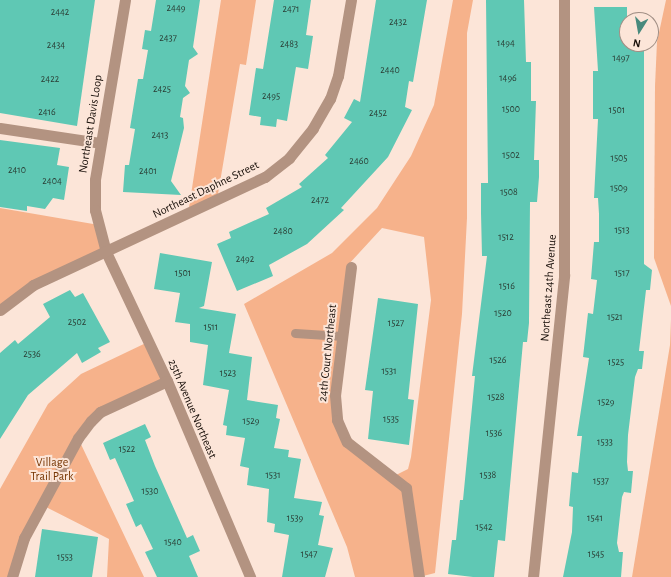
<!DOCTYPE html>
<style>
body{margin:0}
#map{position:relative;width:671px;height:577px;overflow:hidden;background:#fce5d8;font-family:"Alegreya Sans",sans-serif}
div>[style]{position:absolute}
.green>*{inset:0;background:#f6b28b}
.building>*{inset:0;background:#5fc8b4}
.service>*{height:9px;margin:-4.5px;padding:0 4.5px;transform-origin:4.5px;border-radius:4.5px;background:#b39381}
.minor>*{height:11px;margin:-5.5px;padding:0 5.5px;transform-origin:5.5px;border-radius:5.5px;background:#b39381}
span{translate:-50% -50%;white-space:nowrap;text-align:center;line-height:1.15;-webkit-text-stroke:4px #fce5d8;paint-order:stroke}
.number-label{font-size:10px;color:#2a3d34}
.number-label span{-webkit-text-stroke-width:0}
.street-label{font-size:12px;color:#180f09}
.park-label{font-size:12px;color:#763502}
.north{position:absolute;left:619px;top:12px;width:40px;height:40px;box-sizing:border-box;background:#fce5d8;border:1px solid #a18f85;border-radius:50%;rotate:191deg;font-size:11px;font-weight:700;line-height:16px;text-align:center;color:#180f09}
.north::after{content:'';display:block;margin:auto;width:14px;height:18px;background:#488a7d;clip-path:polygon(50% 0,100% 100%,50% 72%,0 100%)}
</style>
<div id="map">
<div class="green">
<div style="clip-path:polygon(221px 0,256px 0,246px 65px,240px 64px,217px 200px,188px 214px)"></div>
<div style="clip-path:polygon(evenodd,453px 0,473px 0,467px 33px,467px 218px,462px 314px,435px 573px,419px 577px,355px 577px,347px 547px,244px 304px,332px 253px,377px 208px,411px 156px,434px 105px,453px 0,382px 228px,424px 237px,431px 300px,411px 457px,408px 469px,394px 476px,341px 430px,335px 395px,348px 265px,382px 228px)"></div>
<div style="clip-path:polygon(666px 0,671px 0,671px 306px,654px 258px,655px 86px,657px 42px)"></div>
<div style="clip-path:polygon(0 208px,99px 225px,106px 252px,33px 285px,0 310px)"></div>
<div style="clip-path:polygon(671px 319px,671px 577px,632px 577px,670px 345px)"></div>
<div style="clip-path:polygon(148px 342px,167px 381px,100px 412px,78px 438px,144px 577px,107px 577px,109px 539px,42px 505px,12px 577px,0 577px,0 489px,48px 404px,81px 374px)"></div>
</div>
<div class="building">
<div style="clip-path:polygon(0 0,95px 0,77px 126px,0 113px)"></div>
<div style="clip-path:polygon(156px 0,200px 0,193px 47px,198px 54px,189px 60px,185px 86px,190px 93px,183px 98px,180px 117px,183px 118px,184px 128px,171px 181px,181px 195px,123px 192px,125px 165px,129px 165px,135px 129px,130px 128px,138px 79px,143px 79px,148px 50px,142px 49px,145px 30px,151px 31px)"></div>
<div style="clip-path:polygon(274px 0,311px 0,306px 35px,313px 36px,308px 69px,296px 67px,287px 121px,277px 119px,276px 127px,260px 125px,261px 117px,249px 115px,256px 68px,263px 69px)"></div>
<div style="clip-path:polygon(376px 0,427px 0,413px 82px,409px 81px,405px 107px,412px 110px,388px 157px,341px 208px,344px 210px,307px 244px,269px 265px,273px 276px,237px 291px,217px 244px,231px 238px,229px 232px,269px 214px,266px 208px,302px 187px,299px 184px,328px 158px,325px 155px,352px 122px,344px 118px,354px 99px,360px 102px)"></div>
<div style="clip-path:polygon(486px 0,524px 0,526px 62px,531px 62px,531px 101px,536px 101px,534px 160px,539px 160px,539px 177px,537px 202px,530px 202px,529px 323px,527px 342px,523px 342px,505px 541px,498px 540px,494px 577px,473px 577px,448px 574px,452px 540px,456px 540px,460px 500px,463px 500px,475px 376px,472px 376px,487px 256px,482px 256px,481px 213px,481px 183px,488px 183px)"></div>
<div style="clip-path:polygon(594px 7px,627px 7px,627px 48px,644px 48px,644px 264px,652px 270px,650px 290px,646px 290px,639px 351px,644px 351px,642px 369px,638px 369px,635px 377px,628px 435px,627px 462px,628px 471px,633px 471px,631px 493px,624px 492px,622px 497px,617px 543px,619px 552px,623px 552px,621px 577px,563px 577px,572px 532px,573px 507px,569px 506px,572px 472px,578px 473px,582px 436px,577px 436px,589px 358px,583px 357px,588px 313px,593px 314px,597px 280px,591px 279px,594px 242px,599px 242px,599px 214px,598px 198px,594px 198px,598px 119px,593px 119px,593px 71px,598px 71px)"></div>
<div style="clip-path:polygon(0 140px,60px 148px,57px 165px,69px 167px,64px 200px,53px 198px,45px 209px,27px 206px,27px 211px,0 207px)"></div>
<div style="clip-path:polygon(160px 253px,212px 262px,204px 306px,199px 308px,236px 314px,229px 353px,252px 357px,247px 400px,278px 405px,276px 418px,280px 419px,274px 448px,289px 450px,288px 457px,301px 459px,294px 498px,322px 502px,319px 515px,324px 516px,318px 545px,333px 548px,325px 577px,282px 577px,289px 535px,274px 532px,275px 524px,267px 522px,269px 489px,247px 485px,249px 468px,240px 466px,245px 438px,226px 435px,227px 426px,223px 425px,229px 390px,203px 385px,208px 345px,190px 342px,190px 324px,175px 322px,180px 293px,154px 289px)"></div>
<div style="clip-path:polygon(70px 290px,75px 297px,83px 293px,110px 342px,98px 348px,101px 352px,82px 363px,77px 353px,28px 395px,0 439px,0 353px,15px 340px,18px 344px,50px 317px,43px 304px)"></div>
<div style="clip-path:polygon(378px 298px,418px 304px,408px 399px,414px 400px,409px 445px,368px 439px,373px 391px,365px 390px)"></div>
<div style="clip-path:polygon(145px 424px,151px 437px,145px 440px,155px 466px,187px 538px,193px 535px,200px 551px,189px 556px,198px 577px,157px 577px,145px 552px,153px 549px,141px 524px,136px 527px,126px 504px,134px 501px,115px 458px,110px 460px,103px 443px)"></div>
<div style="clip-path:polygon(42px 529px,98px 537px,92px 577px,35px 577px)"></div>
</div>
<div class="service">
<div style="left:295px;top:333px;width:47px;rotate:3.7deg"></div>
</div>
<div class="minor">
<div style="left:125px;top:0;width:182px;rotate:99.5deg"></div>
<div style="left:95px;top:180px;width:30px;rotate:90deg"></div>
<div style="left:95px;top:210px;width:43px;rotate:75.3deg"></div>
<div style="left:106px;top:252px;width:143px;rotate:64.7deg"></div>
<div style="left:167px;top:381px;width:213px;rotate:67deg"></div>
<div style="left:0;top:128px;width:101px;rotate:8.5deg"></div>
<div style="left:351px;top:267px;width:129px;rotate:97.1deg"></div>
<div style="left:335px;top:395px;width:25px;rotate:85deg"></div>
<div style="left:337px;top:420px;width:24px;rotate:66deg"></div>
<div style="left:347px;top:442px;width:75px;rotate:37.9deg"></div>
<div style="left:406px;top:488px;width:90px;rotate:81.7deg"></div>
<div style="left:0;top:310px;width:41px;rotate:-37.1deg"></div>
<div style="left:33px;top:285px;width:256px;rotate:-25deg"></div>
<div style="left:265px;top:177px;width:31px;rotate:-38deg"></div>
<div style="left:289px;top:158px;width:38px;rotate:-51deg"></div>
<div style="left:313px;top:128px;width:34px;rotate:-60deg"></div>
<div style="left:330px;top:99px;width:24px;rotate:-71deg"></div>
<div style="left:338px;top:76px;width:77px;rotate:-80.3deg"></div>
<div style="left:12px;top:577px;width:41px;rotate:-72.9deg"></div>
<div style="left:24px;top:538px;width:114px;rotate:-61.6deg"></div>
<div style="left:78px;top:438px;width:21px;rotate:-53deg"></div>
<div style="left:91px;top:421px;width:13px;rotate:-45deg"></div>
<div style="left:100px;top:412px;width:74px;rotate:-24.8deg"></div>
<div style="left:533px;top:577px;width:304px;rotate:-84.1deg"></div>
<div style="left:564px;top:275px;width:275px;rotate:-90deg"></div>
</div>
<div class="number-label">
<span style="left:176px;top:9px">2449</span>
<span style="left:291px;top:10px">2471</span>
<span style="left:60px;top:13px">2442</span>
<span style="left:398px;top:23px">2432</span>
<span style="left:168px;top:39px">2437</span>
<span style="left:506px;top:44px">1494</span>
<span style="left:289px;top:45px">2483</span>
<span style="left:56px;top:46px">2434</span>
<span style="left:621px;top:59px">1497</span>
<span style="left:390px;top:71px">2440</span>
<span style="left:508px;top:79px">1496</span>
<span style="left:50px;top:80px">2422</span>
<span style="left:162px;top:90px">2425</span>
<span style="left:271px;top:97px">2495</span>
<span style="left:511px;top:110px">1500</span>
<span style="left:617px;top:111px">1501</span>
<span style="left:47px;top:113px">2416</span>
<span style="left:378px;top:114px">2452</span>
<span style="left:160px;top:136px">2413</span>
<span style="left:511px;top:156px">1502</span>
<span style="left:619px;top:159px">1505</span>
<span style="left:359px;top:162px">2460</span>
<span style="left:17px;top:171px">2410</span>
<span style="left:148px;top:172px">2401</span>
<span style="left:52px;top:182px">2404</span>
<span style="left:619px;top:189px">1509</span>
<span style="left:509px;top:193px">1508</span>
<span style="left:320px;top:201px">2472</span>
<span style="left:622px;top:231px">1513</span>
<span style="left:283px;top:232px">2480</span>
<span style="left:506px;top:238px">1512</span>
<span style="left:245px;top:260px">2492</span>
<span style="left:183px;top:274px">1501</span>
<span style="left:622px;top:274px">1517</span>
<span style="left:507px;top:287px">1516</span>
<span style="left:503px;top:314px">1520</span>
<span style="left:615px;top:318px">1521</span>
<span style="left:77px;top:323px">2502</span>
<span style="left:396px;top:324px">1527</span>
<span style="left:211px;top:328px">1511</span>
<span style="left:32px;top:355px">2536</span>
<span style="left:498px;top:361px">1526</span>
<span style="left:616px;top:363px">1525</span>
<span style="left:389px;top:372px">1531</span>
<span style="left:228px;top:374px">1523</span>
<span style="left:496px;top:398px">1528</span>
<span style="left:606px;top:403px">1529</span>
<span style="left:391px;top:420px">1535</span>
<span style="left:251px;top:422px">1529</span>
<span style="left:494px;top:434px">1536</span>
<span style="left:605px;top:443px">1533</span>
<span style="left:127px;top:450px">1522</span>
<span style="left:273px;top:476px">1531</span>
<span style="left:488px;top:476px">1538</span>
<span style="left:601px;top:482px">1537</span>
<span style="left:150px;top:492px">1530</span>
<span style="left:295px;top:519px">1539</span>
<span style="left:595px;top:519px">1541</span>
<span style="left:484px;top:528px">1542</span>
<span style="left:173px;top:543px">1540</span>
<span style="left:309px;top:555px">1547</span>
<span style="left:596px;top:555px">1545</span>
<span style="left:65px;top:558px">1553</span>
</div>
<div class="street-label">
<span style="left:91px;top:124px;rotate:-81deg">Northeast Davis Loop</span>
<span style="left:206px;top:190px;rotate:-26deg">Northeast Daphne Street</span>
<span style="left:549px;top:288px;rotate:-86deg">Northeast 24th Avenue</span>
<span style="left:328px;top:353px;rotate:-84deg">24th Court Northeast</span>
<span style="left:192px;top:409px;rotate:67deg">25th Avenue Northeast</span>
</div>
<div class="park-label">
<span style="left:52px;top:470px">Village<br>Trail Park</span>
</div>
<div class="north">N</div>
</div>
